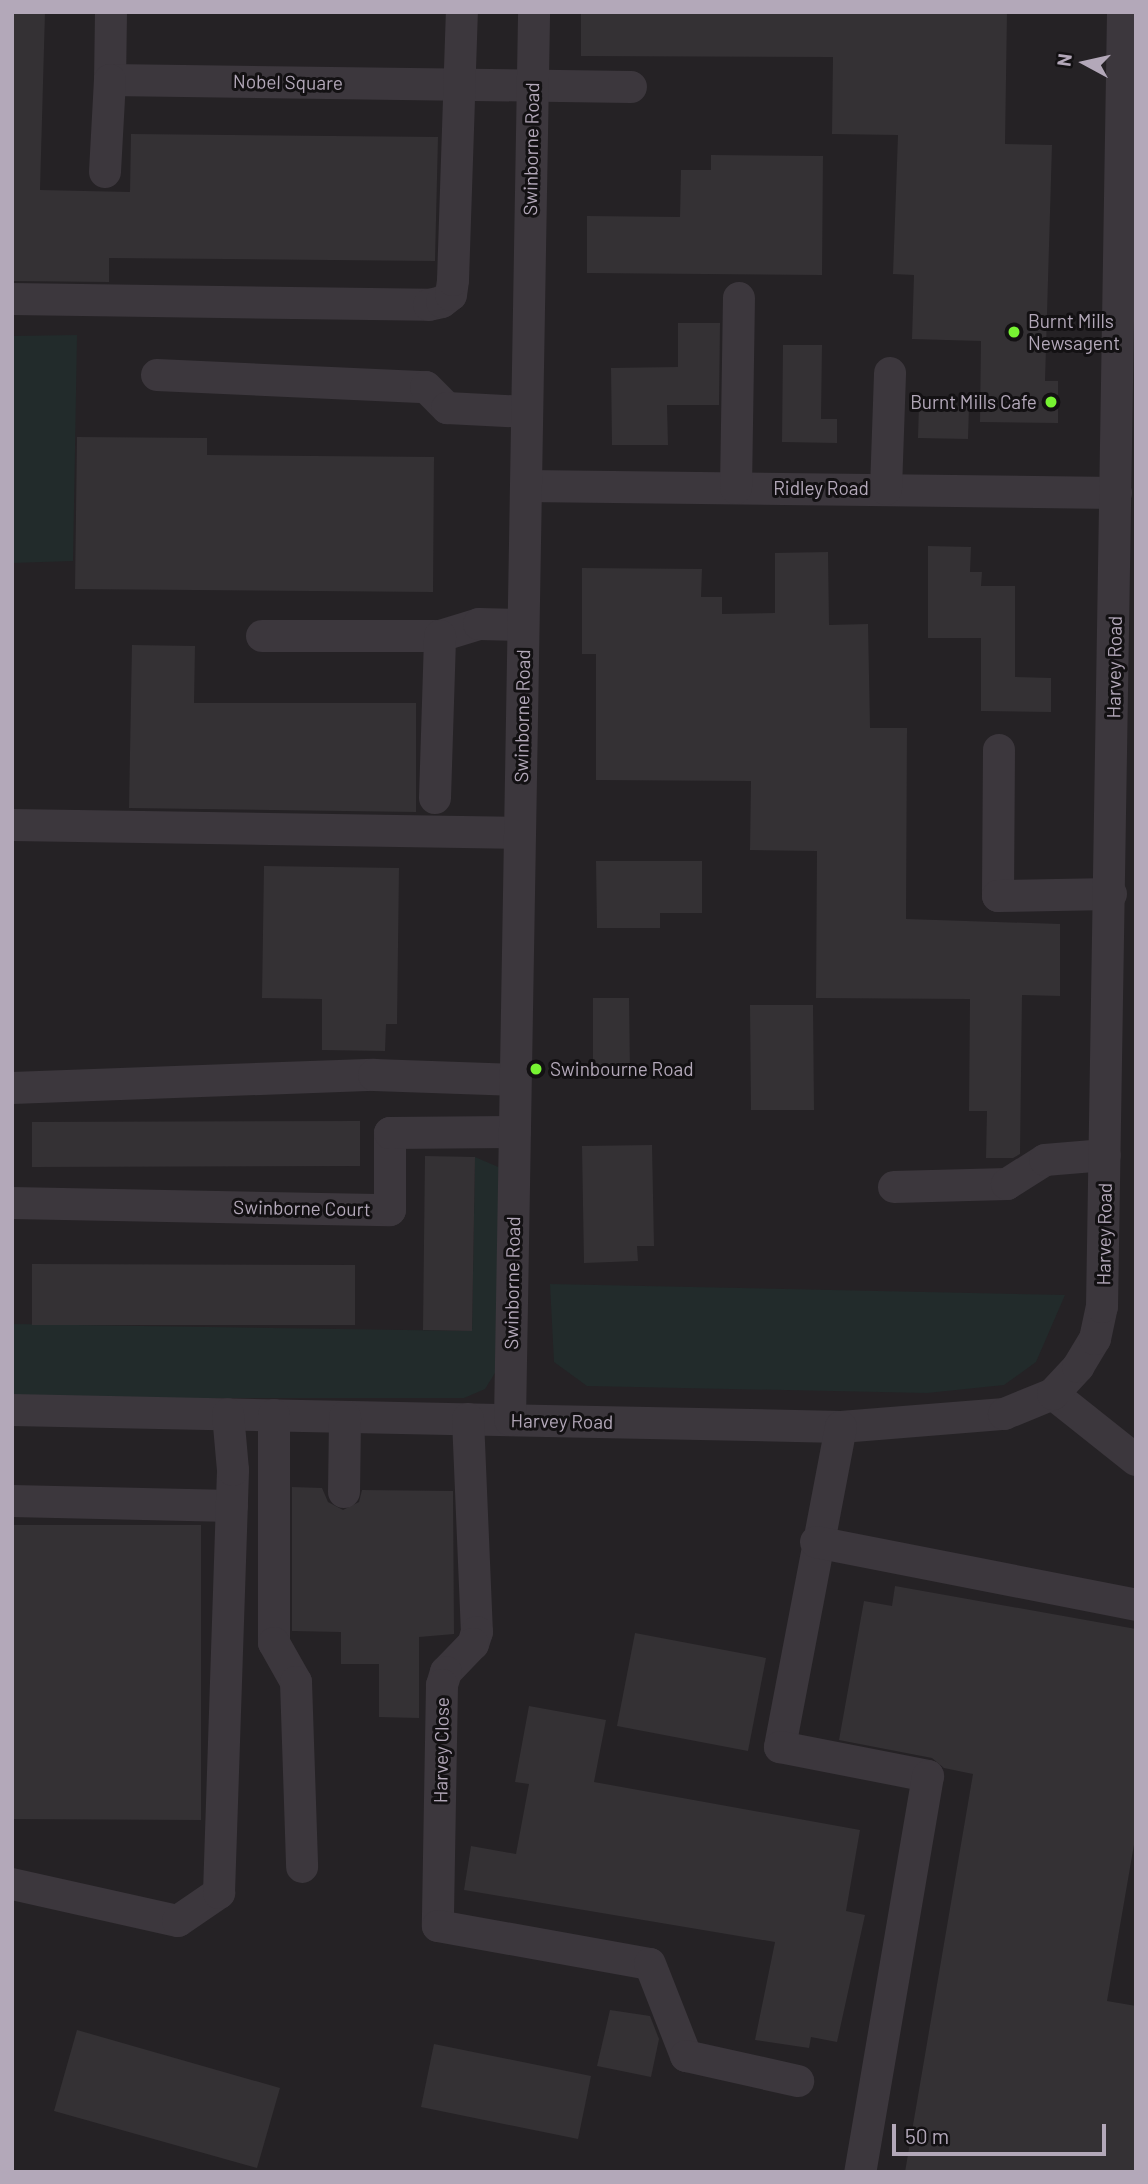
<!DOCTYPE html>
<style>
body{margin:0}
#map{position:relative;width:1148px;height:2184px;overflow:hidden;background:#181618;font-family:Barlow,sans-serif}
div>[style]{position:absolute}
.built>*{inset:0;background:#252225}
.green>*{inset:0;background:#222b2b}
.building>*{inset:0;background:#343134}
.minor>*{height:32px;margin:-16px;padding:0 16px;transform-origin:16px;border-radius:16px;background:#3c373d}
.dots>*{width:19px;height:19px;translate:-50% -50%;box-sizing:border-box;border:4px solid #131113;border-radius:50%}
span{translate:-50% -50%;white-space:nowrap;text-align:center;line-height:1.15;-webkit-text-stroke:6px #131113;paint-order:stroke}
.street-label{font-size:19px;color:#b3a8b9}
.poi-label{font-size:19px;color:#b3a8b9}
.left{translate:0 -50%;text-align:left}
.right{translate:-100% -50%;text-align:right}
.frame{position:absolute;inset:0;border:14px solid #b3a8b9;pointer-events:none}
.north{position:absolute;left:1050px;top:28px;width:70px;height:70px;-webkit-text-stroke:5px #131113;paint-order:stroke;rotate:278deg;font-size:19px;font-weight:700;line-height:28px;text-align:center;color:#b3a8b9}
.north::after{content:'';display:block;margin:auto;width:24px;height:32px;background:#b3a8b9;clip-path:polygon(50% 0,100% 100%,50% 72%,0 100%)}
.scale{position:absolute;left:892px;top:2124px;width:214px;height:32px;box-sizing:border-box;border:4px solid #b3a8b9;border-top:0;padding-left:9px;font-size:21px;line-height:24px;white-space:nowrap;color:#b3a8b9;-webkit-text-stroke:5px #131113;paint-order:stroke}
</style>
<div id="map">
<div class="built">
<div style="clip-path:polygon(12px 12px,1136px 12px,1136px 2172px,12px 2172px)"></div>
</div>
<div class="green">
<div style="clip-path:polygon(77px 335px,73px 561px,12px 563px,12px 336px)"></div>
<div style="clip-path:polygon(475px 1157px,503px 1169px,500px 1365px,485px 1389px,464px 1398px,12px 1398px,12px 1324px,472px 1331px)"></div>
<div style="clip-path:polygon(550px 1284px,1065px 1295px,1036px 1362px,1004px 1385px,927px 1393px,587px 1386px,554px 1362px)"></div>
</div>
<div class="building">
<div style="clip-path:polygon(12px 12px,45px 12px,40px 190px,130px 192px,131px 134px,438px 137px,435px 261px,109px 258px,109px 282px,12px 281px)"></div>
<div style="clip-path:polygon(581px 12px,1007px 12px,1005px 144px,1052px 145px,1045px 381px,1058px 381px,1058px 423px,980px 422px,981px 341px,912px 339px,914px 275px,893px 274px,898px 135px,832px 134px,833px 57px,581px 56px)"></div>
<div style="clip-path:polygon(711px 155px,823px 156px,822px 275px,587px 273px,587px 216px,680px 217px,681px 170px,711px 170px)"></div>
<div style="clip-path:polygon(678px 323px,720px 323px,719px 405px,667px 405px,668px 445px,612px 445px,611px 368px,678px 367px)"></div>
<div style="clip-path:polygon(783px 345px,822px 345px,821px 419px,837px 419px,837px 443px,782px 442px)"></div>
<div style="clip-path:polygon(919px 405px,969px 406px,968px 439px,918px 438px)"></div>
<div style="clip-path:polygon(77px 437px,207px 438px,207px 455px,434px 457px,433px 592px,75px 589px)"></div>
<div style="clip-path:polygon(928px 546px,971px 547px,970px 572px,982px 572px,981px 586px,1015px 586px,1015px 677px,1051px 678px,1051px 712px,981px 711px,981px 638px,928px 638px)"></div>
<div style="clip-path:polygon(828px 552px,829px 625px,868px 624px,870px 728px,907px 728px,906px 919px,1060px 924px,1060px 996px,1022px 995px,1020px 1154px,1013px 1158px,986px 1158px,987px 1111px,969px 1111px,970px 999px,816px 998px,817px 851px,750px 850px,751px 781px,596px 780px,596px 654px,582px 654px,582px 568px,702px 569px,701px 597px,722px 597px,722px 614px,775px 613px,775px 553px)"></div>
<div style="clip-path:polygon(132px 645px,195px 646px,194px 703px,416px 703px,416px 812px,129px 808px)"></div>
<div style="clip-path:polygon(596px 861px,702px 861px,702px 913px,660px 913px,660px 928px,597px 928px)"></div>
<div style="clip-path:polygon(264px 866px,399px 868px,397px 1024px,386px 1024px,385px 1051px,322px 1050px,322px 999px,262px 998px)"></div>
<div style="clip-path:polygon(593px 998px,629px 998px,630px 1074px,593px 1075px)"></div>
<div style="clip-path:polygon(750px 1005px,813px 1005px,814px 1110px,751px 1110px)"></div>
<div style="clip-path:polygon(360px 1121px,360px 1166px,32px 1167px,32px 1122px)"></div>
<div style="clip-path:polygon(652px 1145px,654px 1246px,637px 1246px,638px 1261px,584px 1263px,582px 1146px)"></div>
<div style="clip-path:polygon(425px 1156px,475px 1157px,472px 1331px,423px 1330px)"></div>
<div style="clip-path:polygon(32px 1264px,355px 1265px,355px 1325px,32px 1325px)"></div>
<div style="clip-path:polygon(292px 1487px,322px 1488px,328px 1502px,343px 1510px,359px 1502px,362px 1490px,453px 1491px,454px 1634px,419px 1637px,419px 1718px,379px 1717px,379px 1664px,341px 1664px,341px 1632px,292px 1631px)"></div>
<div style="clip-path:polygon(12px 1525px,201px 1525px,201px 1820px,12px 1819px)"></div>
<div style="clip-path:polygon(895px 1586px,1136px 1629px,1136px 1833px,1107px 2001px,1136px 2006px,1136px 2172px,905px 2172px,973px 1774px,944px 1768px,932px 1758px,839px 1740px,864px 1601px,892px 1606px)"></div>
<div style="clip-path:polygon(635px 1633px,766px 1658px,748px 1751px,617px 1726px)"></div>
<div style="clip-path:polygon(529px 1706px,606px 1720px,594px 1782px,860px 1830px,846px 1911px,865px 1915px,837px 2042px,811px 2037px,809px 2048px,755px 2040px,775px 1942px,464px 1890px,471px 1846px,516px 1854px,529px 1784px,515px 1782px)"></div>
<div style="clip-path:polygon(610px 2010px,650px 2016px,659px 2039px,651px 2077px,597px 2066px)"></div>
<div style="clip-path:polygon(77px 2030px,280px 2088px,257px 2168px,54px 2111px)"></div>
<div style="clip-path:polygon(434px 2044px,591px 2076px,578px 2139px,421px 2107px)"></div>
</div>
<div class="minor">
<div style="left:111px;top:12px;width:68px;rotate:90.8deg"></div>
<div style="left:110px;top:80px;width:521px;rotate:0.77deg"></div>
<div style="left:105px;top:172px;width:92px;rotate:-86.9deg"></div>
<div style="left:12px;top:299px;width:417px;rotate:0.8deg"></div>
<div style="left:429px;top:305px;width:13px;rotate:-13deg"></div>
<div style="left:442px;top:302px;width:11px;rotate:-38deg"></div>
<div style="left:451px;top:295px;width:15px;rotate:-82deg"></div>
<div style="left:453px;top:280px;width:268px;rotate:-88.1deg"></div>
<div style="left:157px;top:375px;width:269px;rotate:2.6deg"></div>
<div style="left:426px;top:387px;width:30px;rotate:45deg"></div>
<div style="left:447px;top:408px;width:80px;rotate:2.9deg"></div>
<div style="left:526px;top:486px;width:590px;rotate:0.68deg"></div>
<div style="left:736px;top:488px;width:190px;rotate:-89.1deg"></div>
<div style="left:886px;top:489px;width:116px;rotate:-88deg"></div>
<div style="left:262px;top:636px;width:178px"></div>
<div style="left:440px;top:636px;width:41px;rotate:-17.1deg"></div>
<div style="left:479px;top:624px;width:44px;rotate:1.3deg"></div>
<div style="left:999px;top:750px;width:146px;rotate:90.4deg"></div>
<div style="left:998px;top:896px;width:113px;rotate:-1deg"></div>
<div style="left:435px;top:798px;width:162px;rotate:-88.2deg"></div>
<div style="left:12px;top:825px;width:508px;rotate:0.9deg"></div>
<div style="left:12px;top:1088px;width:362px;rotate:-2.1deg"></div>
<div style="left:374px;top:1075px;width:141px;rotate:2deg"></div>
<div style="left:894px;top:1187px;width:113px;rotate:-1.5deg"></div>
<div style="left:1007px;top:1184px;width:45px;rotate:-32.3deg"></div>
<div style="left:1045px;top:1160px;width:60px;rotate:-4.8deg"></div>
<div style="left:12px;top:1203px;width:378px;rotate:1.1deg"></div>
<div style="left:390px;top:1210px;width:77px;rotate:-90deg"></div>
<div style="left:390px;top:1133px;width:125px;rotate:-0.5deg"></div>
<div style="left:1053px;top:1394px;width:106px;rotate:38.5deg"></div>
<div style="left:12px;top:1410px;width:829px;rotate:1.17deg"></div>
<div style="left:841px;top:1427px;width:164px;rotate:-4.6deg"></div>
<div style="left:1004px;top:1414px;width:53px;rotate:-22.2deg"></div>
<div style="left:1053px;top:1394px;width:37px;rotate:-47deg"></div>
<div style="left:1078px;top:1367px;width:33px;rotate:-59deg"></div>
<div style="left:1095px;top:1339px;width:33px;rotate:-78deg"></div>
<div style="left:1102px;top:1307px;width:1295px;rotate:-89.07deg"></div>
<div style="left:274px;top:1415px;width:228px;rotate:90deg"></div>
<div style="left:274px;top:1643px;width:45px;rotate:60.6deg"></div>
<div style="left:296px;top:1682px;width:185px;rotate:88.1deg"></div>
<div style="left:468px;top:1419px;width:213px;rotate:87.6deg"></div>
<div style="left:477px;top:1632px;width:13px;rotate:108deg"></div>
<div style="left:473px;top:1644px;width:39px;rotate:134deg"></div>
<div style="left:446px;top:1672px;width:14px;rotate:107deg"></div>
<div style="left:442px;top:1685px;width:241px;rotate:91deg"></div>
<div style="left:438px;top:1926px;width:215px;rotate:10.2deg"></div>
<div style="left:650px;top:1964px;width:99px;rotate:68.6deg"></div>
<div style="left:686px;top:2056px;width:115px;rotate:12.6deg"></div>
<div style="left:510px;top:1420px;width:1408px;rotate:-89.02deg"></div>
<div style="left:841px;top:1427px;width:326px;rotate:100.8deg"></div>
<div style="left:780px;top:1747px;width:151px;rotate:11.1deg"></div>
<div style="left:928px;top:1776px;width:402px;rotate:99.7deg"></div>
<div style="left:344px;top:1492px;width:75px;rotate:-89.2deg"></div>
<div style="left:12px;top:1501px;width:220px;rotate:1.3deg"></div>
<div style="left:816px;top:1542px;width:326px;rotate:11.1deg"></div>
<div style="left:12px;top:1884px;width:170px;rotate:12.6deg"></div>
<div style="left:178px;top:1921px;width:50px;rotate:-34.3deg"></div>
<div style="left:219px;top:1893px;width:423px;rotate:-88.1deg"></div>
<div style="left:233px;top:1470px;width:56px;rotate:-95.1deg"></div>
</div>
<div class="dots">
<div style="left:1014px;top:332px;background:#77f432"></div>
<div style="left:1051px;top:402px;background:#77f432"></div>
<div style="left:536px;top:1069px;background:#77f432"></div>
</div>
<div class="street-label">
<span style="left:288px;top:82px;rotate:1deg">Nobel Square</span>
<span style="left:531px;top:149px;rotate:-89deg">Swinborne Road</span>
<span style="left:821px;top:488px">Ridley Road</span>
<span style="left:1114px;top:667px;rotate:-89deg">Harvey Road</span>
<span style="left:522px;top:716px;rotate:-89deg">Swinborne Road</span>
<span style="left:302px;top:1208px;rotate:1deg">Swinborne Court</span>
<span style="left:1104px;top:1234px;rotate:-89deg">Harvey Road</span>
<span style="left:512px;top:1283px;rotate:-89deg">Swinborne Road</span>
<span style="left:562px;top:1421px;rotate:1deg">Harvey Road</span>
<span style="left:441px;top:1750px;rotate:-89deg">Harvey Close</span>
</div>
<div class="poi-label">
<span class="left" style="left:1028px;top:332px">Burnt Mills<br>Newsagent</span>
<span class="right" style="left:1037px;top:402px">Burnt Mills Cafe</span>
<span class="left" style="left:550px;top:1069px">Swinbourne Road</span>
</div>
<div class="frame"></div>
<div class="north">N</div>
<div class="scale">50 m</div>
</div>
